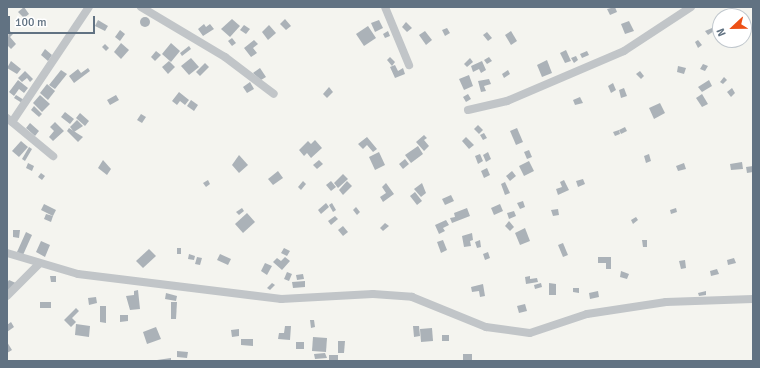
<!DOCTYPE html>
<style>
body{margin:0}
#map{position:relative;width:760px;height:368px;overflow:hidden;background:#f4f4ef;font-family:Signika,sans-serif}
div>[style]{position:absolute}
.building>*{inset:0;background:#abb2b8}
.round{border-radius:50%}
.minor>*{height:8px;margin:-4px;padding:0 4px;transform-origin:4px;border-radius:4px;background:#c1c5c8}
span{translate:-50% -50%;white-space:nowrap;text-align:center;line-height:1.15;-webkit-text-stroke:4px #fff;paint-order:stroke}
.frame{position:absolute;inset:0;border:8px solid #617282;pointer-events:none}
.north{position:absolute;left:712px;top:8px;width:40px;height:40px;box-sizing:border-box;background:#fff;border:1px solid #c0c7cd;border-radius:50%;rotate:248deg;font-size:11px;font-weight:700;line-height:16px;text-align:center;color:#617282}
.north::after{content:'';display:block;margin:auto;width:14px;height:18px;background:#ed5016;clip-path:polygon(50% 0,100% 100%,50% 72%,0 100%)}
.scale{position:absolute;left:8px;top:16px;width:87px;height:18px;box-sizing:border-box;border:2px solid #617282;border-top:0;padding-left:5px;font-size:12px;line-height:14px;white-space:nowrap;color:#617282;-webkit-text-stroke:3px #fff;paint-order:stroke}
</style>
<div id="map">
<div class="building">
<div style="clip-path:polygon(24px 7px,29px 14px,24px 18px,18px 12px)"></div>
<div style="clip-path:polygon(615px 7px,617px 12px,610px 15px,607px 9px)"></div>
<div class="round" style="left:140px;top:17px;width:10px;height:10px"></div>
<div style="clip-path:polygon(232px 19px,240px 26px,230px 37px,221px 29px)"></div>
<div style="clip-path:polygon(285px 19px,291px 26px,286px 30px,280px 24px)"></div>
<div style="clip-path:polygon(98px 20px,108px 26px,105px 31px,95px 26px)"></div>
<div style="clip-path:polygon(379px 20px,383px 28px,375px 32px,371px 23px)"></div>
<div style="clip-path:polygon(629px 21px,634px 31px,625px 34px,621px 24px)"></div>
<div style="clip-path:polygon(406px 22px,412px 28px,407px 32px,402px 27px)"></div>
<div style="clip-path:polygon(204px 24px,206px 27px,210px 24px,214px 29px,203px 36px,198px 29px)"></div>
<div style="clip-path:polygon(244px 25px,250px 29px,246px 34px,240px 30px)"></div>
<div style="clip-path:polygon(269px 25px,276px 33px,268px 40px,262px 32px)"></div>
<div style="clip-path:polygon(368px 26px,376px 38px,364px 46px,356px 34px)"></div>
<div style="clip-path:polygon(447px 28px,450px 33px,445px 36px,442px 30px)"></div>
<div style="clip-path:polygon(712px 28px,714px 31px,708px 35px,705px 31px)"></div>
<div style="clip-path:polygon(9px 30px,13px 34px,10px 37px,16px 44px,11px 49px,7px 45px)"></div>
<div style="clip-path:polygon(120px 30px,125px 34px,120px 41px,115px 37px)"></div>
<div style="clip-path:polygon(388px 31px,390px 36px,385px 38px,383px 34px)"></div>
<div style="clip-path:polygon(425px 31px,432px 40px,426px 45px,419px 35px)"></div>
<div style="clip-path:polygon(511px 31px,517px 41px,511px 45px,505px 35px)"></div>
<div style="clip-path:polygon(487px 32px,492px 38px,488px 41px,483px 35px)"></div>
<div style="clip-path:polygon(232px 38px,236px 43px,232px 46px,228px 41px)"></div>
<div style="clip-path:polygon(254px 40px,258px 44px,253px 48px,257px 53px,251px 57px,244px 48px)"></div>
<div style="clip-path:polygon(698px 40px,702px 45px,698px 48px,695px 42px)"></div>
<div style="clip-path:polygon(121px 43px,129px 50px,121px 59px,114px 52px)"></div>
<div style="clip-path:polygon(171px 43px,180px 51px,171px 62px,162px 54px)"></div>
<div style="clip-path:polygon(105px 44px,109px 48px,106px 51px,102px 47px)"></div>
<div style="clip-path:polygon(189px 46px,191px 49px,182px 56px,180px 53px)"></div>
<div style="clip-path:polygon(45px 49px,52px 55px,48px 61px,41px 55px)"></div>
<div style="clip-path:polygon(566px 50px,571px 61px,565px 63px,560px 53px)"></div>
<div style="clip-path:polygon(156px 51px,161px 55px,155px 61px,151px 57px)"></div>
<div style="clip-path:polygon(587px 51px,589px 55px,582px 58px,580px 54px)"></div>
<div style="clip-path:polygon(576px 56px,578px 60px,574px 63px,571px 58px)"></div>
<div style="clip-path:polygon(390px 57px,395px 62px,392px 66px,387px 60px)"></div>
<div style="clip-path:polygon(489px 57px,492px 61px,487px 64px,484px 60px)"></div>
<div style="clip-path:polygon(191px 58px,199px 67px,189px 75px,181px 66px)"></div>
<div style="clip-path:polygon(470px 58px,473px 62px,467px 67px,464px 64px)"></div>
<div style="clip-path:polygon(547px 60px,552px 73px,542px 77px,537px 65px)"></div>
<div style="clip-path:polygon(11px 61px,21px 69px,17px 74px,7px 68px)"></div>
<div style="clip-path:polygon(169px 61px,175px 67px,168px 74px,162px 67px)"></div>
<div style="clip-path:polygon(482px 61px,486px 70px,481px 73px,479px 69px,473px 72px,471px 66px)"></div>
<div style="clip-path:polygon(205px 63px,209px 67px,200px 76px,196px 72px)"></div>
<div style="clip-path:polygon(703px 64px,708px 66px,705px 71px,700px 69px)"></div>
<div style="clip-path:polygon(395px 65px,398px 71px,403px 68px,405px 74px,395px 78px,390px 67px)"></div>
<div style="clip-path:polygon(678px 66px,686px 68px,684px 74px,677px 72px)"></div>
<div style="clip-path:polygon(88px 68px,90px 71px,74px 83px,69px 76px,78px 69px,81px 73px)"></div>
<div style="clip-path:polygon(260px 68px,266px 77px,261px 80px,253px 73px)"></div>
<div style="clip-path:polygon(61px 70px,67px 74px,55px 89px,49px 85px)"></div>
<div style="clip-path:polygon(508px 70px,510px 74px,504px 78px,502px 74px)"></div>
<div style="clip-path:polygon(25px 71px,33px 79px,30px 82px,27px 78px,22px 82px,18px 78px)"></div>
<div style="clip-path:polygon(640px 71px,644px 76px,641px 79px,636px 74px)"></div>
<div style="clip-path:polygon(469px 75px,473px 86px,464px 90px,459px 79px)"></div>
<div style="clip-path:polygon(724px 77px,727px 80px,723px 84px,720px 82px)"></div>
<div style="clip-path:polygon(489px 79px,491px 84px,484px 86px,486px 91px,481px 92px,478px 81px)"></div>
<div style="clip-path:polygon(18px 80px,28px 88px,24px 93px,19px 89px,14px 96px,9px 92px)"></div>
<div style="clip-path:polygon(709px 80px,712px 86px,702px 92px,698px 87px)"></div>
<div style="clip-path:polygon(250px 82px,254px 89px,247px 93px,243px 87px)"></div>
<div style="clip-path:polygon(613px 83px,616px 90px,611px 93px,608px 86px)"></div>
<div style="clip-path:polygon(47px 84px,55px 91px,48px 100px,40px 93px)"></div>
<div style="clip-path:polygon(329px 87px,333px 92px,327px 98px,323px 94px)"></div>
<div style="clip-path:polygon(624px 88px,627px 96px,621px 98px,619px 90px)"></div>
<div style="clip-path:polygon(732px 88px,735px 93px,731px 97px,727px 92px)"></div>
<div style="clip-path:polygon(179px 92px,189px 100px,185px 105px,180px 101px,177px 105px,172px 101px)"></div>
<div style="clip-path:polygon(468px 94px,471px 99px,466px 102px,463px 97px)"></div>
<div style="clip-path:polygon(702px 94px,708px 104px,702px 107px,696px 98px)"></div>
<div style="clip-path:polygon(16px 95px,24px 100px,22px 103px,14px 98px)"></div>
<div style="clip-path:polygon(40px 95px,50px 104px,42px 112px,33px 103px)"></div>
<div style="clip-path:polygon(116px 95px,119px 100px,110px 105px,107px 100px)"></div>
<div style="clip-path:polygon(580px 97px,583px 103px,575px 105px,573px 100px)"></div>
<div style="clip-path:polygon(191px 100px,198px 105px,194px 111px,187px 106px)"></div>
<div style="clip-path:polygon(660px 103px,665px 113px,654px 119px,649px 108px)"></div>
<div style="clip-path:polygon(34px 106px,42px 114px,39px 117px,31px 110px)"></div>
<div style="clip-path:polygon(65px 112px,74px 119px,70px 124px,61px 117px)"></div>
<div style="clip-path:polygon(80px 113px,89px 121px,85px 126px,76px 118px)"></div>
<div style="clip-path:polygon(141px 114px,146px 117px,142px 123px,137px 120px)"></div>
<div style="clip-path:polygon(77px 120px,83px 126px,74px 132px,70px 127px)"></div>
<div style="clip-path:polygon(55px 122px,64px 131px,53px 141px,49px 137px,54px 131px,50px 127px)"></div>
<div style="clip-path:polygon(30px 123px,39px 131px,35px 136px,26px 128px)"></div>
<div style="clip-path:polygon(478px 125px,483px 130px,479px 134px,474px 129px)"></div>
<div style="clip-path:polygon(625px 127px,627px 131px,621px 134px,619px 130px)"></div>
<div style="clip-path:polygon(69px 128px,83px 137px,78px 142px,67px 131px)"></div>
<div style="clip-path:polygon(517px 128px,523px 142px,516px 145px,510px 131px)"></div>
<div style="clip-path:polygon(619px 130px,620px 134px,615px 136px,613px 132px)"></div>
<div style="clip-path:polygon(484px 133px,487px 138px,483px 140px,480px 135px)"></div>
<div style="clip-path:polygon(424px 135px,427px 138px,424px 140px,429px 146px,424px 151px,416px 142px)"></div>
<div style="clip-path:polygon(367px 137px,377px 149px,373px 152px,367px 145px,363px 149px,358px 144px)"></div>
<div style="clip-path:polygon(466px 137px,474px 145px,469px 149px,462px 141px)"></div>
<div style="clip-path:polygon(315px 140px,322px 148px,311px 158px,307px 153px,304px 156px,299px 150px,308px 141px,311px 144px)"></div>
<div style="clip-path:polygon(21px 141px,28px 147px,19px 157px,12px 151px)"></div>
<div style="clip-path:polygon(418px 146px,423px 154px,411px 163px,405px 155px)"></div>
<div style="clip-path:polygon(29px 147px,32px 149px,25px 161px,22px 159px)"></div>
<div style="clip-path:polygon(529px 150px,532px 157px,527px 159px,524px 152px)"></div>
<div style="clip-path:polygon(379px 152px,385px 165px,375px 170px,369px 157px)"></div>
<div style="clip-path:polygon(488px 152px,491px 159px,486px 162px,483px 155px)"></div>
<div style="clip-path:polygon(480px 154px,483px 161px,478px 164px,475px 156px)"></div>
<div style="clip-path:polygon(649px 154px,651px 161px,646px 163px,644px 156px)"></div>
<div style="clip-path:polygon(239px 155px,248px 165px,239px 173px,232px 165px)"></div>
<div style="clip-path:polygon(405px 159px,409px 164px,403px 169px,399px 164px)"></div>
<div style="clip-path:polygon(103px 160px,111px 169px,107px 175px,98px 168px)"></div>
<div style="clip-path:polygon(319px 160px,323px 164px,317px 169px,313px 165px)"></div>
<div style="clip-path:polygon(529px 161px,534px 171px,524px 176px,519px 166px)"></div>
<div style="clip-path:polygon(742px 162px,743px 169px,731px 170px,730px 164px)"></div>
<div style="clip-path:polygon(28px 163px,34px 166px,32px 171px,26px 168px)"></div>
<div style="clip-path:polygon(684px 163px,686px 169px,678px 171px,676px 166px)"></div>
<div style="clip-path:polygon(753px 166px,753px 172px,747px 173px,746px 167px)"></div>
<div style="clip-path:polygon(487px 168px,490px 175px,484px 178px,481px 171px)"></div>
<div style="clip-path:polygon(278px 171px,283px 178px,273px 185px,268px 179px)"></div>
<div style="clip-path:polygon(512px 171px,516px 176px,510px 181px,506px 176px)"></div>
<div style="clip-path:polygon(41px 173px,45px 176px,42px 180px,38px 177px)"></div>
<div style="clip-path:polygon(343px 174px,348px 179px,338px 188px,334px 183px)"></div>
<div style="clip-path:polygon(583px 179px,585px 184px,578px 187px,576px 181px)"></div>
<div style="clip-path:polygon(208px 180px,210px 184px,206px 187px,203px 183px)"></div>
<div style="clip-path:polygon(564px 180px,569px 190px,558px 195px,556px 189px,562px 187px,560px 182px)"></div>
<div style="clip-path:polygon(303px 181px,306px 184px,301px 190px,298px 187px)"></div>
<div style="clip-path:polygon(331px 181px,336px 187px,331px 191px,326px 185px)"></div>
<div style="clip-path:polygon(347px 181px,352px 186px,343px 195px,339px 190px)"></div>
<div style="clip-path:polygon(505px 182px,510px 193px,505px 195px,501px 184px)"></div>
<div style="clip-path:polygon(386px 183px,394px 194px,383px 202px,380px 197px,386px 193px,382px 187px)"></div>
<div style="clip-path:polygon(422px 183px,426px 193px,421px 197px,414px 189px)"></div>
<div style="clip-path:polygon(415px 192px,422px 201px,417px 205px,410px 196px)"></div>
<div style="clip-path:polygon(451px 195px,454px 201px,445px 205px,442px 199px)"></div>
<div style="clip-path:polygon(523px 201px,525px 207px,520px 209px,517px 203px)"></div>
<div style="clip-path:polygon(326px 203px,329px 207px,321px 214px,318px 210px)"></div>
<div style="clip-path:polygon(332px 203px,336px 210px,333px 212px,329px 205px)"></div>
<div style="clip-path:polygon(44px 204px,56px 210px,53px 216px,41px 210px)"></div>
<div style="clip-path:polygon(500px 204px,503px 211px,494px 215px,491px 208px)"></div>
<div style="clip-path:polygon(356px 207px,360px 212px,357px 215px,353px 210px)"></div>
<div style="clip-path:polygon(242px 208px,244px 211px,239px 215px,236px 212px)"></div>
<div style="clip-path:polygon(467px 208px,470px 216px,452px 223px,450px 218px,455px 217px,454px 213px)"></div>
<div style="clip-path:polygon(676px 208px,677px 212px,671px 214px,670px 210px)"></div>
<div style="clip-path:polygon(558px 209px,559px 215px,553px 216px,551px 210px)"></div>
<div style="clip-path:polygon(514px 211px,516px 216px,509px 219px,507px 213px)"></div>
<div style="clip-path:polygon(247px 213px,255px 222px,243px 233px,235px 224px)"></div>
<div style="clip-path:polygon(46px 214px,53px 216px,51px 222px,44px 219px)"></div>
<div style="clip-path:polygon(335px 216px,338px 219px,331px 225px,328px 221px)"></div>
<div style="clip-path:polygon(636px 217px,638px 220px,633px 224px,631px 220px)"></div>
<div style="clip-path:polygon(446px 220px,449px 225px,443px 228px,445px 231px,439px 234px,435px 225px)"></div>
<div style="clip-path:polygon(509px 221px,514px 227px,510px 231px,505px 226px)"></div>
<div style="clip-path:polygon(385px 223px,389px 226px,383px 231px,380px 228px)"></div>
<div style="clip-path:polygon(343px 226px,348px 232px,343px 236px,338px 230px)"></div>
<div style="clip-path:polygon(525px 228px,530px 241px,520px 245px,515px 233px)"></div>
<div style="clip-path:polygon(13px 230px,20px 230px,19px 238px,13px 237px)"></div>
<div style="clip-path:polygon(26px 232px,32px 235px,23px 255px,17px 252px)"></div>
<div style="clip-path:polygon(472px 233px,473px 240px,470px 241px,471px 246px,464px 247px,462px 236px)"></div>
<div style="clip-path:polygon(443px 240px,447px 250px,441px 253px,437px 242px)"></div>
<div style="clip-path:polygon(480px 240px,481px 247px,477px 248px,475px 242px)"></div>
<div style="clip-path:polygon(642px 240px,647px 240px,647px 247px,643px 247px)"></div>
<div style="clip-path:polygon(41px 241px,50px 245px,45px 257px,36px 252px)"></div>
<div style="clip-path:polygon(563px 243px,568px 255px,563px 257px,558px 245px)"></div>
<div style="clip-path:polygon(177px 248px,181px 248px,181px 254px,177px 254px)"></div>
<div style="clip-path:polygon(284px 248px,290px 251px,287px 256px,281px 253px)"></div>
<div style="clip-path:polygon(149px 249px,156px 256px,143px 268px,136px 261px)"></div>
<div style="clip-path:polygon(488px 252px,490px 258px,485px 260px,483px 254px)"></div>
<div style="clip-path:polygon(189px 254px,195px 256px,194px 260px,188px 259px)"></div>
<div style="clip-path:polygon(220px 254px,231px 259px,228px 265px,217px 260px)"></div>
<div style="clip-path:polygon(197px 257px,202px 258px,200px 265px,195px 264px)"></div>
<div style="clip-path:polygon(285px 257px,290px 261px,282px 270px,273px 262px,277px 258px,281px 261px)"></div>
<div style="clip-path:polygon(598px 257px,611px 257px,611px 269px,606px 269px,606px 263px,598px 263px)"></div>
<div style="clip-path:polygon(734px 258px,736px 263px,728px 265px,727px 260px)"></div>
<div style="clip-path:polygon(685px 260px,686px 268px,681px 269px,679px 261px)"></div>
<div style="clip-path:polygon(265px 263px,272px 266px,267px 275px,261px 271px)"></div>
<div style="clip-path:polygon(717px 269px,719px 274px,711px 276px,710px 271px)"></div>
<div style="clip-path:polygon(621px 271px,629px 274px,627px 279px,620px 277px)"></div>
<div style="clip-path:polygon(287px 272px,292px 274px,289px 281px,284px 279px)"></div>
<div style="clip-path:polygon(303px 274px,304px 279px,297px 280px,296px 275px)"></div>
<div style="clip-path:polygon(50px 276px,56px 276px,56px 282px,51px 282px)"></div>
<div style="clip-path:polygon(530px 276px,530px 279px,537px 278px,538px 282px,526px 284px,525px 277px)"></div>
<div style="clip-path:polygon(9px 280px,18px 284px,7px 296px,7px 283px)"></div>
<div style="clip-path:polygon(305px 281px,305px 287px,293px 288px,292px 282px)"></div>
<div style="clip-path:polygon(272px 283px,275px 285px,270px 290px,267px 288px)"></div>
<div style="clip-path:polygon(541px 283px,542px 287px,535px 289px,534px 285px)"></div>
<div style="clip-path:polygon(549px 283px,556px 284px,556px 295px,549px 295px)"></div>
<div style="clip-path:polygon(483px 284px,485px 296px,480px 297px,479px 291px,472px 292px,471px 287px)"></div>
<div style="clip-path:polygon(573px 288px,579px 288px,579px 293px,573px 292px)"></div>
<div style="clip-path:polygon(138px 290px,140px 309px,130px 310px,126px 296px,134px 295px,134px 291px)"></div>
<div style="clip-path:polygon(598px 291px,599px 297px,590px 299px,589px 293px)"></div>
<div style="clip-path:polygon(706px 291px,706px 295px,699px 296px,698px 293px)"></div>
<div style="clip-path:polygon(166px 293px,177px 296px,176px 301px,165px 299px)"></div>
<div style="clip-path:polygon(96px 297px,97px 303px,89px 305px,88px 298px)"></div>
<div style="clip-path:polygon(40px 302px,51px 302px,51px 308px,40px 308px)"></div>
<div style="clip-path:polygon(171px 302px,177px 302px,176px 319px,171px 319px)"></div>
<div style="clip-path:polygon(525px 304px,527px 311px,519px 313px,517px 306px)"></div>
<div style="clip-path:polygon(100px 306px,106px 306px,106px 323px,100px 322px)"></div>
<div style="clip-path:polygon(76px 308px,79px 311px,72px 318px,76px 322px,71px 327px,64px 320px)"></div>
<div style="clip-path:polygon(120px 315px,128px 315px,128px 321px,120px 322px)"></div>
<div style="clip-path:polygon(310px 320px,314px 320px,315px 327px,311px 328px)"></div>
<div style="clip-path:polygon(11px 322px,14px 327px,7px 332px,7px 325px)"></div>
<div style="clip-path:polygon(76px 324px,90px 326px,89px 337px,75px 335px)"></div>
<div style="clip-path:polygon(285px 326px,291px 326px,290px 340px,278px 339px,279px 333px,284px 333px)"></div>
<div style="clip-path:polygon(413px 326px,419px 326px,420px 336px,414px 337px)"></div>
<div style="clip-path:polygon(156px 327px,161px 339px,147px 344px,143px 332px)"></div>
<div style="clip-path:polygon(432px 328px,433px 341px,421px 342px,420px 329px)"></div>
<div style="clip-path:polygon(239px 329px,239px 336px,232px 337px,231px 330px)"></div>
<div style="clip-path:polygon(442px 335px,449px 335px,449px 341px,442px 341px)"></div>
<div style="clip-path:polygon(313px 337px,327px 338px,326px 352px,312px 351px)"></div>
<div style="clip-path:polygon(241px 339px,253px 339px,253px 346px,241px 345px)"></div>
<div style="clip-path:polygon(338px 341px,345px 341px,344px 353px,338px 353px)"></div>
<div style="clip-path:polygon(7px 342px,12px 350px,7px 353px)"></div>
<div style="clip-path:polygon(296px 342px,304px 342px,304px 349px,296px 349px)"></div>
<div style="clip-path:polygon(177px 351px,188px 352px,187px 358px,177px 357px)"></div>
<div style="clip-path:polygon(325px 353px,327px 358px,315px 359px,314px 354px)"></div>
<div style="clip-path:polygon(463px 354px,472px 354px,472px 361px,463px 361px)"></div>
<div style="clip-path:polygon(329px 355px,338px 355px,338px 361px,329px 361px)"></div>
<div style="clip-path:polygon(171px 358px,171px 361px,157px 361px,157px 360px)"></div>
</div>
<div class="minor">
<div style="left:141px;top:7px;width:98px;rotate:30.8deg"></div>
<div style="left:225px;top:57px;width:61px;rotate:37.1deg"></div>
<div style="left:385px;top:7px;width:63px;rotate:67.5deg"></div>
<div style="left:468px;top:110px;width:40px;rotate:-13deg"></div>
<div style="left:507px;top:101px;width:127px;rotate:-23.1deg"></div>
<div style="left:624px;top:51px;width:80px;rotate:-33.3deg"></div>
<div style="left:7px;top:118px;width:60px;rotate:39.6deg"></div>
<div style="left:12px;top:122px;width:138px;rotate:-56.2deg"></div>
<div style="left:7px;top:253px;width:74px;rotate:16.5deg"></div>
<div style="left:78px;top:274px;width:205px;rotate:7deg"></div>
<div style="left:281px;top:299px;width:92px;rotate:-3.1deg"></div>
<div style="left:373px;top:294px;width:39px;rotate:4deg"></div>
<div style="left:412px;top:297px;width:80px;rotate:22.1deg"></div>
<div style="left:486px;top:327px;width:44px;rotate:7.8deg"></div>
<div style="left:530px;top:333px;width:60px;rotate:-18.4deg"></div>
<div style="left:587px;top:314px;width:80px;rotate:-8.6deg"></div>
<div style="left:666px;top:302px;width:87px;rotate:-2deg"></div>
<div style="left:7px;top:296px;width:45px;rotate:-45deg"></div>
</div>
<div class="frame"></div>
<div class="north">N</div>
<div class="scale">100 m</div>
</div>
